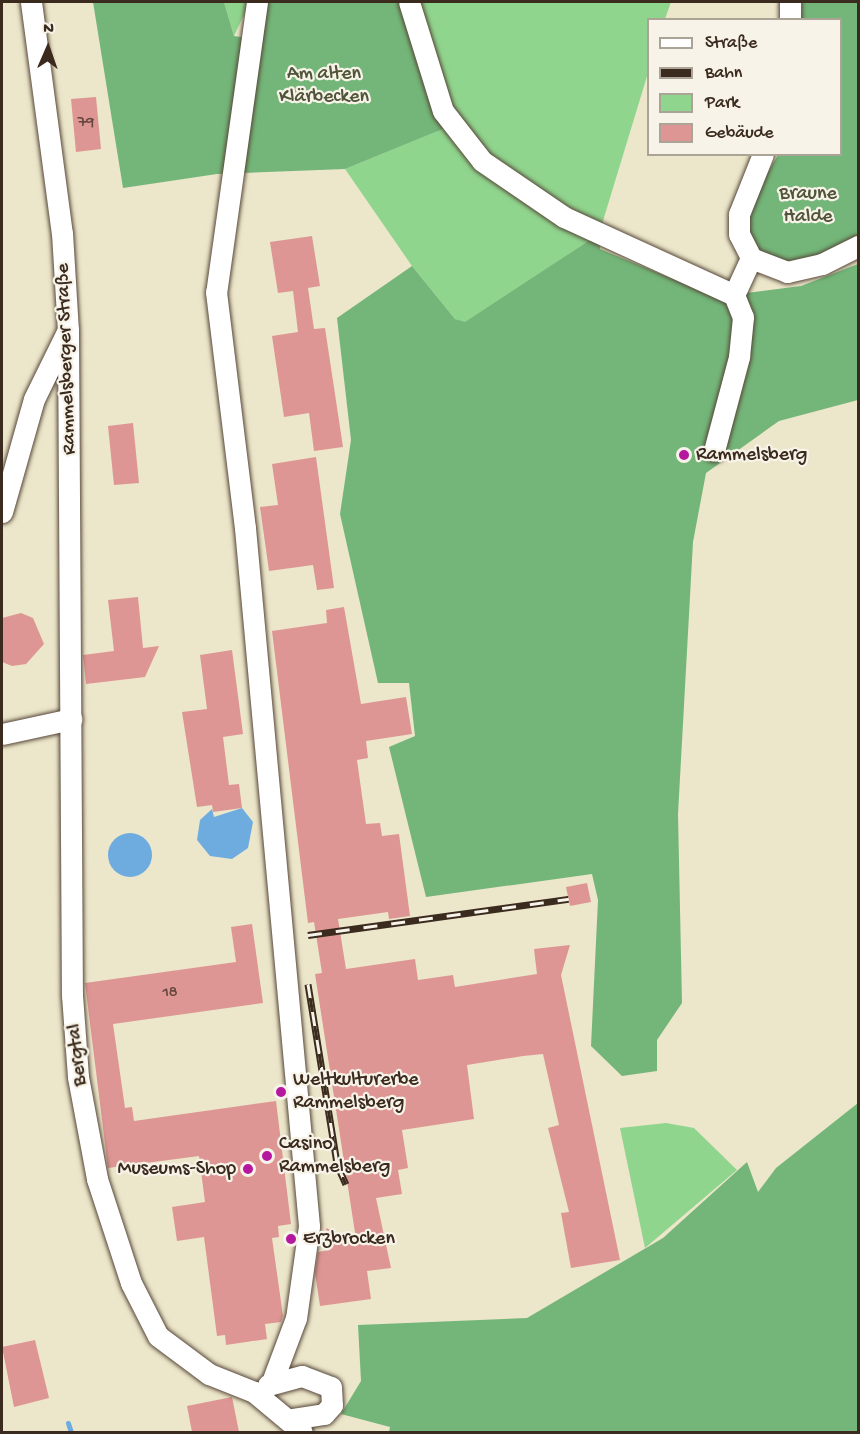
<!DOCTYPE html>
<meta charset="utf-8">
<style>
body{margin:0}
#map{position:relative;width:860px;height:1434px;overflow:hidden;background:#ece6ca;font-family:"Gochi Hand",sans-serif}
div>[style]{position:absolute}
.green>*{inset:0;background:#90d58e}
.forest>*{inset:0;background:#74b679}
.water>*{inset:0;background:#6eace0}
.round{border-radius:50%}
.stream>*{height:5px;margin:-2.5px;padding:0 2.5px;transform-origin:2.5px;border-radius:2.5px;background:#6eace0}
.building>*{inset:0;background:#de9694}
.roads{filter:drop-shadow(0 0 2px #564638) drop-shadow(0 0 2px #564638)}
.minor>*{height:21px;margin:-10.5px;padding:0 10.5px;transform-origin:10.5px;border-radius:10.5px;background:#fff}
.rail>*{height:7px;margin-top:-3.5px;transform-origin:0;background:repeating-linear-gradient(90deg,#f7f3e8 0 14px,#3b2a1e 0 28px);box-sizing:border-box;border-block:2px solid #3b2a1e}
.dots>*{width:16px;height:16px;translate:-50% -50%;box-sizing:border-box;border:3px solid #f7f3e8;border-radius:50%}
span{translate:-50% -50%;white-space:nowrap;text-align:center;line-height:1.15;-webkit-text-stroke:4.5px #f7f3e8;paint-order:stroke}
.number-label{font-size:16px;color:#64453c}
.number-label span{-webkit-text-stroke-width:0}
.park-label{font-size:20px;color:#50553a}
.street-label{font-size:20px;color:#3b2a1e}
.poi-label{font-size:20px;color:#3b2a1e}
.left{translate:0 -50%;text-align:left}
.right{translate:-100% -50%;text-align:right}
.frame{position:absolute;inset:0;border:3px solid #3b2a1e;pointer-events:none}
.legend{position:absolute;left:647px;top:18px;width:195px;height:138px;box-sizing:border-box;background:#f7f3e8;border:2px solid #aca397;margin:0;padding:8px 10px;list-style:none;font-size:18px;color:#3b2a1e}
.legend li{display:flex;align-items:center;gap:12px;height:30px}
.legend b{width:30px;border:2px solid #aca397}
.north{position:absolute;left:18px;top:18px;width:60px;height:60px;-webkit-text-stroke:4px #f7f3e8;paint-order:stroke;rotate:2deg;font-size:16px;font-weight:700;line-height:24px;text-align:center;color:#3b2a1e}
.north::after{content:'';display:block;margin:auto;width:21px;height:27px;background:#3b2a1e;clip-path:polygon(50% 0,100% 100%,50% 72%,0 100%)}
</style>
<div id="map">
<div class="green">
<div style="clip-path:polygon(224px 2px,250px 2px,234px 36px)"></div>
<div style="clip-path:polygon(412px 2px,671px 2px,665px 19px,648px 20px,648px 73px,599px 234px,465px 323px,455px 319px,412px 266px,345px 169px,444px 128px)"></div>
<div style="clip-path:polygon(666px 1123px,694px 1128px,737px 1170px,645px 1248px,620px 1128px)"></div>
</div>
<div class="forest">
<div style="clip-path:polygon(93px 2px,224px 2px,234px 36px,253px 39px,267px 2px,403px 2px,445px 128px,345px 169px,217px 174px,123px 188px)"></div>
<div style="clip-path:polygon(802px 2px,858px 2px,858px 237px,821px 257px,778px 263px,756px 250px,747px 224px,755px 194px,778px 155px,840px 154px,840px 20px,801px 19px)"></div>
<div style="clip-path:polygon(599px 234px,600px 249px,716px 297px,801px 286px,858px 264px,858px 400px,779px 421px,706px 473px,693px 542px,678px 814px,682px 1003px,657px 1040px,657px 1071px,622px 1076px,591px 1046px,598px 900px,592px 874px,426px 897px,389px 747px,415px 736px,409px 683px,378px 683px,340px 514px,351px 440px,337px 318px,412px 266px,455px 319px,465px 322px)"></div>
<div style="clip-path:polygon(858px 1103px,858px 1432px,389px 1432px,390px 1427px,341px 1414px,361px 1381px,358px 1325px,527px 1318px,663px 1238px,747px 1162px,758px 1192px,776px 1168px)"></div>
</div>
<div class="water">
<div style="clip-path:polygon(242px 808px,253px 822px,248px 848px,232px 859px,210px 856px,197px 840px,200px 820px,212px 809px,214px 817px)"></div>
<div class="round" style="left:108px;top:833px;width:44px;height:44px"></div>
</div>
<div class="stream">
<div style="left:68px;top:1423px;width:9px;rotate:72deg"></div>
</div>
<div class="building">
<div style="clip-path:polygon(96px 97px,101px 149px,76px 152px,71px 99px)"></div>
<div style="clip-path:polygon(312px 236px,320px 286px,308px 288px,314px 329px,325px 328px,343px 447px,314px 451px,309px 413px,284px 417px,272px 336px,298px 332px,293px 291px,278px 293px,270px 242px)"></div>
<div style="clip-path:polygon(133px 423px,139px 483px,114px 485px,108px 426px)"></div>
<div style="clip-path:polygon(316px 457px,334px 588px,317px 590px,313px 565px,269px 571px,260px 507px,278px 505px,272px 464px)"></div>
<div style="clip-path:polygon(138px 597px,143px 648px,159px 646px,145px 677px,86px 684px,83px 655px,114px 651px,108px 600px)"></div>
<div style="clip-path:polygon(344px 607px,361px 704px,406px 697px,412px 734px,366px 741px,368px 758px,357px 760px,366px 824px,380px 823px,382px 836px,399px 834px,410px 916px,389px 919px,388px 912px,338px 919px,346px 969px,415px 959px,418px 980px,453px 975px,455px 987px,537px 974px,534px 949px,570px 945px,561px 975px,620px 1260px,571px 1268px,561px 1213px,569px 1212px,548px 1128px,559px 1125px,543px 1054px,523px 1056px,467px 1065px,474px 1119px,402px 1130px,408px 1168px,398px 1170px,402px 1194px,376px 1198px,391px 1268px,367px 1271px,371px 1299px,320px 1306px,315px 1273px,318px 1252px,329px 1250px,326px 1228px,356px 1239px,315px 974px,322px 973px,314px 922px,308px 923px,272px 631px,327px 623px,326px 610px)"></div>
<div style="clip-path:polygon(21px 613px,33px 618px,44px 644px,26px 664px,12px 666px,2px 662px,2px 618px)"></div>
<div style="clip-path:polygon(232px 650px,243px 734px,223px 737px,229px 785px,239px 784px,242px 808px,213px 812px,212px 805px,197px 807px,182px 712px,207px 709px,200px 655px)"></div>
<div style="clip-path:polygon(587px 883px,591px 902px,570px 906px,566px 887px)"></div>
<div style="clip-path:polygon(252px 924px,263px 1003px,113px 1024px,125px 1108px,132px 1107px,134px 1121px,276px 1101px,291px 1224px,278px 1226px,279px 1237px,272px 1238px,283px 1316px,281px 1322px,265px 1324px,267px 1339px,226px 1345px,225px 1335px,217px 1336px,204px 1237px,177px 1241px,172px 1207px,205px 1202px,199px 1156px,108px 1168px,85px 983px,236px 962px,231px 927px)"></div>
<div style="clip-path:polygon(35px 1340px,49px 1398px,14px 1407px,2px 1347px)"></div>
<div style="clip-path:polygon(232px 1397px,239px 1432px,192px 1432px,187px 1406px)"></div>
</div>
<div class="roads">
<div class="minor">
<div style="left:31px;top:2px;width:233px;rotate:82.4deg"></div>
<div style="left:62px;top:233px;width:97px;rotate:86.5deg"></div>
<div style="left:68px;top:330px;width:665px;rotate:89.66deg"></div>
<div style="left:72px;top:995px;width:82px;rotate:85.8deg"></div>
<div style="left:78px;top:1077px;width:104px;rotate:79.4deg"></div>
<div style="left:97px;top:1179px;width:109px;rotate:71.9deg"></div>
<div style="left:131px;top:1283px;width:59px;rotate:63deg"></div>
<div style="left:158px;top:1336px;width:64px;rotate:36.7deg"></div>
<div style="left:209px;top:1374px;width:48px;rotate:21.8deg"></div>
<div style="left:254px;top:1392px;width:62px;rotate:39.8deg"></div>
<div style="left:257px;top:2px;width:293px;rotate:98deg"></div>
<div style="left:216px;top:292px;width:238px;rotate:83deg"></div>
<div style="left:245px;top:528px;width:701px;rotate:84.76deg"></div>
<div style="left:309px;top:1226px;width:93px;rotate:98deg"></div>
<div style="left:296px;top:1318px;width:68px;rotate:110.6deg"></div>
<div style="left:409px;top:2px;width:114px;rotate:72.7deg"></div>
<div style="left:443px;top:111px;width:63px;rotate:52deg"></div>
<div style="left:482px;top:161px;width:99px;rotate:34.3deg"></div>
<div style="left:564px;top:217px;width:187px;rotate:24.6deg"></div>
<div style="left:734px;top:295px;width:24px;rotate:68deg"></div>
<div style="left:743px;top:317px;width:40px;rotate:95.7deg"></div>
<div style="left:739px;top:357px;width:97px;rotate:104.9deg"></div>
<div style="left:790px;top:2px;width:18px;rotate:90deg"></div>
<div style="left:763px;top:154px;width:65px;rotate:111.8deg"></div>
<div style="left:739px;top:214px;width:20px;rotate:90deg"></div>
<div style="left:739px;top:234px;width:27px;rotate:63deg"></div>
<div style="left:751px;top:258px;width:39px;rotate:21deg"></div>
<div style="left:787px;top:272px;width:36px;rotate:-13deg"></div>
<div style="left:822px;top:264px;width:40px;rotate:-26.6deg"></div>
<div style="left:734px;top:295px;width:41px;rotate:-65.3deg"></div>
<div style="left:2px;top:512px;width:117px;rotate:-74.2deg"></div>
<div style="left:34px;top:399px;width:77px;rotate:-63.8deg"></div>
<div style="left:2px;top:734px;width:71px;rotate:-12.3deg"></div>
<div style="left:268px;top:1385px;width:35px;rotate:-15deg"></div>
<div style="left:302px;top:1376px;width:31px;rotate:21deg"></div>
<div style="left:331px;top:1387px;width:18px;rotate:87deg"></div>
<div style="left:332px;top:1405px;width:12px;rotate:132deg"></div>
<div style="left:324px;top:1414px;width:33px;rotate:171deg"></div>
</div>
</div>
<div class="rail">
<div style="left:308px;top:935px;width:263px;rotate:-7.9deg"></div>
<div style="left:308px;top:984px;width:182px;rotate:80.8deg"></div>
<div style="left:337px;top:1164px;width:22px;rotate:66deg"></div>
</div>
<div class="dots">
<div style="left:684px;top:455px;background:#b5179e"></div>
<div style="left:281px;top:1092px;background:#b5179e"></div>
<div style="left:267px;top:1156px;background:#b5179e"></div>
<div style="left:248px;top:1169px;background:#b5179e"></div>
<div style="left:291px;top:1239px;background:#b5179e"></div>
</div>
<div class="number-label">
<span style="left:86px;top:124px">79</span>
<span style="left:170px;top:994px">18</span>
</div>
<div class="park-label">
<span style="left:324px;top:86px">Am alten<br>Klärbecken</span>
<span style="left:808px;top:206px">Braune<br>Halde</span>
</div>
<div class="street-label">
<span style="left:67px;top:359px;rotate:-92deg">Rammelsberger Straße</span>
<span style="left:78px;top:1055px;rotate:-96deg">Bergtal</span>
</div>
<div class="poi-label">
<span class="left" style="left:696px;top:455px">Rammelsberg</span>
<span class="left" style="left:293px;top:1092px">Weltkulturerbe<br>Rammelsberg</span>
<span class="left" style="left:279px;top:1156px">Casino<br>Rammelsberg</span>
<span class="right" style="left:236px;top:1169px">Museums-Shop</span>
<span class="left" style="left:303px;top:1239px">Erzbrocken</span>
</div>
<div class="frame"></div>
<ul class="legend">
<li><b style="height:8px;background:#fff"></b>Straße</li>
<li><b style="height:8px;background:#3b2a1e"></b>Bahn</li>
<li><b style="height:16px;background:#90d58e"></b>Park</li>
<li><b style="height:16px;background:#de9694"></b>Gebäude</li>
</ul>
<div class="north">N</div>
</div>
